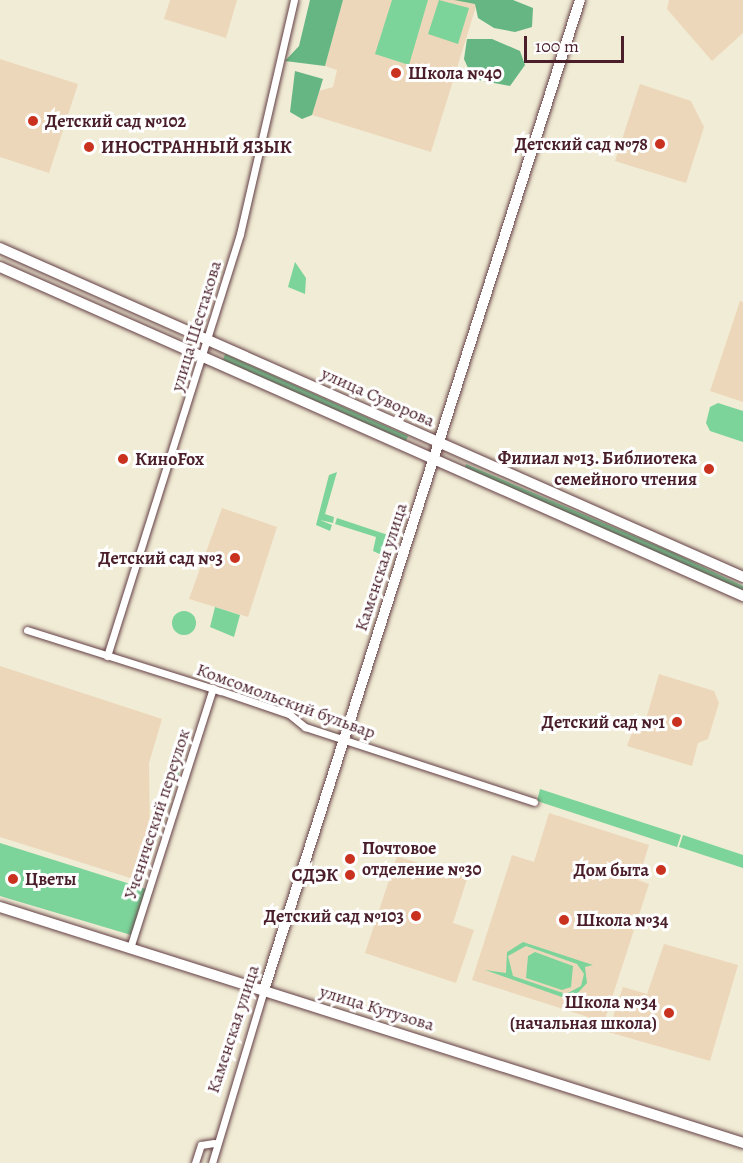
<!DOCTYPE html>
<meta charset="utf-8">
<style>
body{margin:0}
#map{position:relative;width:743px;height:1163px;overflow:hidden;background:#f1ecd5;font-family:Alegreya,serif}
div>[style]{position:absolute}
.built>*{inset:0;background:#edd7bb}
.green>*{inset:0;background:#7cd49a}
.round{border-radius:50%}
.forest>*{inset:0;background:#65b682}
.roads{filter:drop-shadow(0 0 2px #633e44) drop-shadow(0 0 2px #633e44)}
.street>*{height:7px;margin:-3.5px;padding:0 3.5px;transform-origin:3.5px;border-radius:3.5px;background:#fff}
.secondary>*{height:10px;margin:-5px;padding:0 5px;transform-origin:5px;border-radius:5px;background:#fff}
.primary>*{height:10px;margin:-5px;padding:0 5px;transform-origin:5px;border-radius:5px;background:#fff}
.dots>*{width:16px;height:16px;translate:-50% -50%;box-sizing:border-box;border:3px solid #fff;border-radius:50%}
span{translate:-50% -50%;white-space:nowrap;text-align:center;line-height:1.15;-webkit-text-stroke:6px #fff;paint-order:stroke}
.poi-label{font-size:18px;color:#4a1f2b;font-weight:700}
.left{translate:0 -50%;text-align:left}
.right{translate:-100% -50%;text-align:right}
.street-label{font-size:18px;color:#4a1f2b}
.scale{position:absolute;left:524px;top:36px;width:100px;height:27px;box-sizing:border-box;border:3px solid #4a1f2b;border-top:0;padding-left:8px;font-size:18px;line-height:21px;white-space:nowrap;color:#4a1f2b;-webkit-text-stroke:4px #fff;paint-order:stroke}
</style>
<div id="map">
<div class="built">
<div style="clip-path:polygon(170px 0,237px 0,226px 38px,164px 19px)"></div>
<div style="clip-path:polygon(343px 0,478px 0,431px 152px,312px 115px,319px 91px,333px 87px,337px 70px,325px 66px)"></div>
<div style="clip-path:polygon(669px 0,743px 0,743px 33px,712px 61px,667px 9px)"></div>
<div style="clip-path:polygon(0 59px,78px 84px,49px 173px,0 157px)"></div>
<div style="clip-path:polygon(640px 84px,691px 101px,704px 127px,686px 183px,615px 161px)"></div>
<div style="clip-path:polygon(740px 301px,743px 302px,743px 402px,710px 391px)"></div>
<div style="clip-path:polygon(222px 508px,277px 527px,248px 617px,189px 599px)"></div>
<div style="clip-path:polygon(0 666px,162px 719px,149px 763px,150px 852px,140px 881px,0 837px)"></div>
<div style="clip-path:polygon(659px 674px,714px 691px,719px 703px,708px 739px,698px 743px,692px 766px,627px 746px,635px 724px,646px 719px)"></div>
<div style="clip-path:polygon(549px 813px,649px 845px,638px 880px,649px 884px,604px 1022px,472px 980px,512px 855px,534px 862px)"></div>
<div style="clip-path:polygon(397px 856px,467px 879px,453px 923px,474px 930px,456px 983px,365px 953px)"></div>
<div style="clip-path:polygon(664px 944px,738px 965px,710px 1061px,608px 1032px,623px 987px,647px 994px)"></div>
</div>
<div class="green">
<div style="clip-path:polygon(392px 0,428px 0,409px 65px,375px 54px)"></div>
<div style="clip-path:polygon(439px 0,469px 8px,458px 44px,428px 34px)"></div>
<div style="clip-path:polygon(295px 262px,306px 278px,305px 294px,288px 287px)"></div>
<div style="clip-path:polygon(225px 354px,408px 436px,406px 441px,223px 360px)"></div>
<div style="clip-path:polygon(718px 403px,743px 411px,743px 442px,710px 431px,706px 423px,710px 407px)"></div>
<div style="clip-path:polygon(466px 464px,674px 553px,743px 586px,743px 592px,465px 468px)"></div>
<div style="clip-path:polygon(337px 472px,325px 514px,334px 517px,333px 523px,320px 520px,332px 525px,330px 531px,316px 525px,329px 475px)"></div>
<div style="clip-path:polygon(337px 518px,391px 536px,384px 556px,373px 551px,376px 537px,335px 524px)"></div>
<div style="clip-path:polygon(215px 607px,240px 615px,234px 637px,210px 627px)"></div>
<div class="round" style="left:172px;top:611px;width:24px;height:24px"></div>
<div style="clip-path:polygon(182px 733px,191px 736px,168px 808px,172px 764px)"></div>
<div style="clip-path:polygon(540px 789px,681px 835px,677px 847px,537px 801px)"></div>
<div style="clip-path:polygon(683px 835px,743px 855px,743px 868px,679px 847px)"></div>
<div style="clip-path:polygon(0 843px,146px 889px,131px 935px,0 896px)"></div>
<div style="clip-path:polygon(evenodd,523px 942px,593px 965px,585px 967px,587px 983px,574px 997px,590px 1007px,485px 970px,506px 973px,507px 952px,523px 942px,526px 946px,577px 964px,584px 974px,581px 986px,566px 994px,513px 976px,508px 956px,526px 946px)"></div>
<div style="clip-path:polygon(535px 952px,573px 966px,571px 987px,562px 990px,526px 978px,528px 956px)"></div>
</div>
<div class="forest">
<div style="clip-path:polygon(310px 0,343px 0,325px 66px,285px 61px,299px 46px)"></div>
<div style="clip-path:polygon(454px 0,513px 0,533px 8px,532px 27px,515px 32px,494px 28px,478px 18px,475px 4px)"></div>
<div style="clip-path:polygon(467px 39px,492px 39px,520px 51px,525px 65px,510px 86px,473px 79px,464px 59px)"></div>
<div style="clip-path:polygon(295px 71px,323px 79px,312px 115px,302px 119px,290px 112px)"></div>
</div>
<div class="roads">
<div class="street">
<div style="left:27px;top:630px;width:203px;rotate:17.5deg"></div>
<div style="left:221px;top:691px;width:72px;rotate:18.7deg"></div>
<div style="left:289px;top:714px;width:21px;rotate:39deg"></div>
<div style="left:305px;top:727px;width:241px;rotate:18.1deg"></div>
<div style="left:107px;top:656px;width:442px;rotate:-72.5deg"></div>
<div style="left:240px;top:234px;width:240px;rotate:-77deg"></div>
<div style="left:130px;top:948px;width:273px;rotate:-72.3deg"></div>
<div style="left:195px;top:1163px;width:19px;rotate:-72deg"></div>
<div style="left:201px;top:1145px;width:13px;rotate:-9deg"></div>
<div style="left:212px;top:1163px;width:181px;rotate:-73.3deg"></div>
</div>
<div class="secondary">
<div style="left:0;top:907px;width:780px;rotate:17.62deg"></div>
<div style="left:264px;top:990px;width:1039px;rotate:-72.3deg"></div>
</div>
<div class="primary">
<div style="left:0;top:248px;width:813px;rotate:23.88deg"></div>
<div style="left:0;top:267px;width:813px;rotate:23.88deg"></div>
</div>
</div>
<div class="dots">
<div style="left:396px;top:73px;background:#c8321e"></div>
<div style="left:33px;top:121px;background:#c8321e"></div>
<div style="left:660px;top:144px;background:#c8321e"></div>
<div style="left:89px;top:147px;background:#c8321e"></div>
<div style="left:123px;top:459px;background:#c8321e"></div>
<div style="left:709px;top:469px;background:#c8321e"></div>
<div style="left:235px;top:558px;background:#c8321e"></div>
<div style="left:677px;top:722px;background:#c8321e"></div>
<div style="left:350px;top:859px;background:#c8321e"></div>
<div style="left:661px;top:870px;background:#c8321e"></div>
<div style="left:350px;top:875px;background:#c8321e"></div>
<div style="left:13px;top:879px;background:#c8321e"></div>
<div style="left:416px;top:916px;background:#c8321e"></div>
<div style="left:564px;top:920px;background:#c8321e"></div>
<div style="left:669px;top:1013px;background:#c8321e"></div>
</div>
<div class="poi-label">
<span class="left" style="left:408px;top:73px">Школа №40</span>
<span class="left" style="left:45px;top:121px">Детский сад №102</span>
<span class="right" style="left:648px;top:144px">Детский сад №78</span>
<span class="left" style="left:101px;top:147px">ИНОСТРАННЫЙ ЯЗЫК</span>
<span class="left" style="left:135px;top:459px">КиноFox</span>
<span class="right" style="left:697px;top:469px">Филиал №13. Библиотека<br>семейного чтения</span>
<span class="right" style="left:223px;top:558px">Детский сад №3</span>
<span class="right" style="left:665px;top:722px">Детский сад №1</span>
<span class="left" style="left:362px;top:859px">Почтовое<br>отделение №30</span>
<span class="right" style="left:649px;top:870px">Дом быта</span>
<span class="right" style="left:338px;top:875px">СДЭК</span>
<span class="left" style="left:25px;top:879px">Цветы</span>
<span class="right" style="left:404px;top:916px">Детский сад №103</span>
<span class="left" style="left:576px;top:920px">Школа №34</span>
<span class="right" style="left:657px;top:1013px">Школа №34<br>(начальная школа)</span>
</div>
<div class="street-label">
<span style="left:196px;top:326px;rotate:-73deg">улица Шестакова</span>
<span style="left:378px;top:397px;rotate:24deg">улица Суворова</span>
<span style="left:381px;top:567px;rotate:-72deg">Каменская улица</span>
<span style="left:286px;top:701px;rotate:20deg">Комсомольский бульвар</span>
<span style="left:157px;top:814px;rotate:-72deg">Ученический переулок</span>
<span style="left:377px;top:1008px;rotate:17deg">улица Кутузова</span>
<span style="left:233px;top:1029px;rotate:-72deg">Каменская улица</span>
</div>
<div class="scale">100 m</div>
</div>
